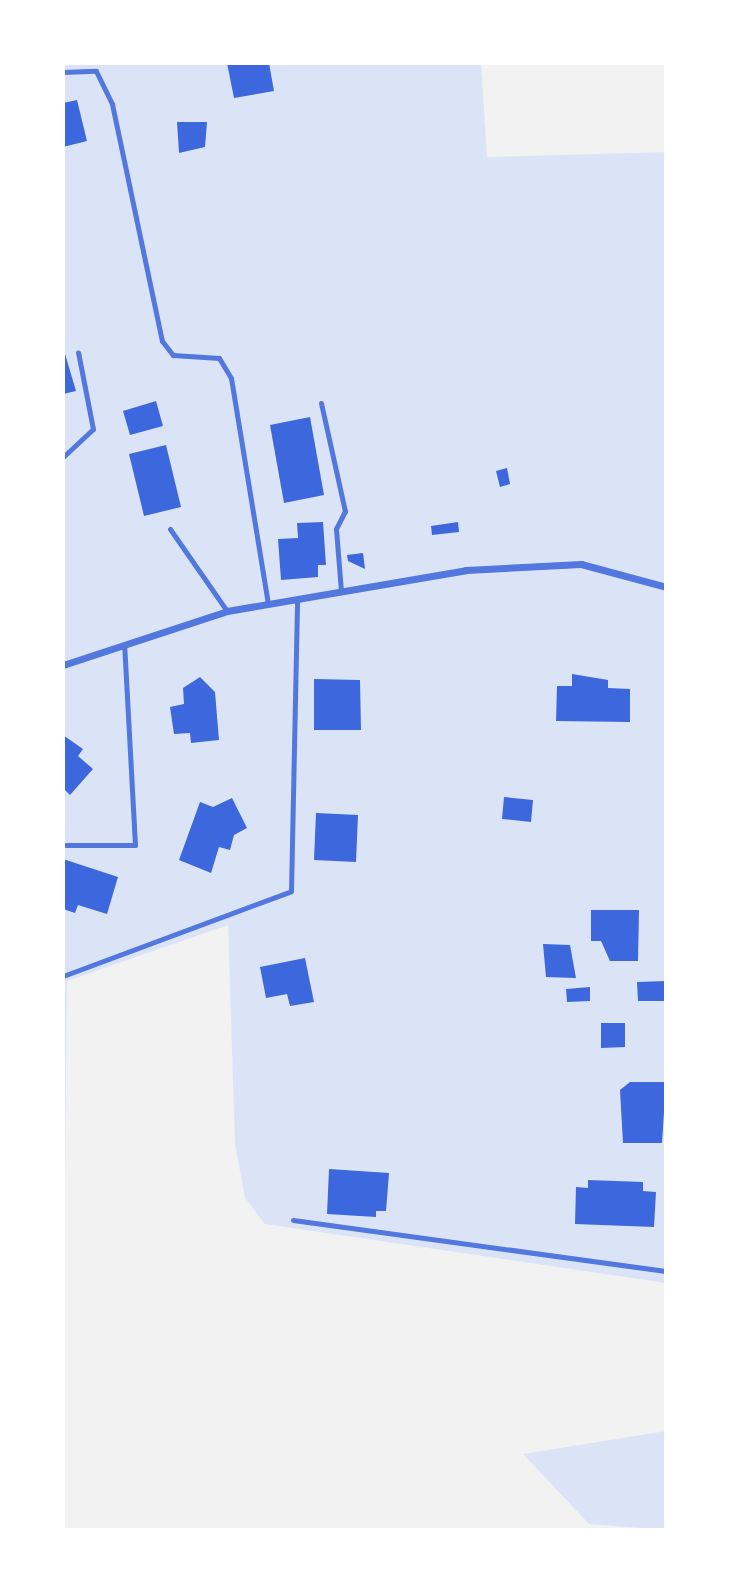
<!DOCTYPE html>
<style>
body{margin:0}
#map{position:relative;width:729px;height:1593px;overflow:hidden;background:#f2f2f2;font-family:"Public Sans",sans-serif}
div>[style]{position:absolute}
.green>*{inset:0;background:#dbe4f7}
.building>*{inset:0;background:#3d67dc}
.service>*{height:5px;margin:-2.5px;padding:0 2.5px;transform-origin:2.5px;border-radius:2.5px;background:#5277de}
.minor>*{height:7px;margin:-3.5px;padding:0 3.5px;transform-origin:3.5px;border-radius:3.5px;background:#5277de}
span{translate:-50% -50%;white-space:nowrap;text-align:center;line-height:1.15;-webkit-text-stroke:7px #fff;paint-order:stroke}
.frame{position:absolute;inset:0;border:65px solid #fff;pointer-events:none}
</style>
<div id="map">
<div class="green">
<div style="clip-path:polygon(63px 63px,481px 63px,487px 157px,666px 152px,666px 1283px,265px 1224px,245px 1198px,235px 1144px,228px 925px,67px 981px,63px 1376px)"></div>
<div style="clip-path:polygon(666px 1431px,666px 1530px,589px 1524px,523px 1454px)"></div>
</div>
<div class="building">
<div style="clip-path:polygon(227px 63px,269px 63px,274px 91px,234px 98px)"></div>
<div style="clip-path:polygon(77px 100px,87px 141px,63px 147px,63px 103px)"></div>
<div style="clip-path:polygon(177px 122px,207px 122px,205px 147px,179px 153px)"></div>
<div style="clip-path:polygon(63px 347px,76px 391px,63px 394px)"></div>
<div style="clip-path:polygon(156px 401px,163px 426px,130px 435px,123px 411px)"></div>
<div style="clip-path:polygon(310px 417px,324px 495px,284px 503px,270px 425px)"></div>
<div style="clip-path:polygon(166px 445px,181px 507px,144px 516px,129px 454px)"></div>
<div style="clip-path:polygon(507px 468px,510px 484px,500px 487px,496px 471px)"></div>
<div style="clip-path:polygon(323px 522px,326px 565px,318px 565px,318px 577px,281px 580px,278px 539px,298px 538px,297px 523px)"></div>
<div style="clip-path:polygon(458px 522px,459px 532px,432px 535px,431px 526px)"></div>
<div style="clip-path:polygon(363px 553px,365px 569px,348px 561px,347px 555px)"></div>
<div style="clip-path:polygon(572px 674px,608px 680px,608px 688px,630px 689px,630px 722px,556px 721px,557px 686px,572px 686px)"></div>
<div style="clip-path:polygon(200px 677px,215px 692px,219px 740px,191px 743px,190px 733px,174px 734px,170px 707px,184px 704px,183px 688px)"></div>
<div style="clip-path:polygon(314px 679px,360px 680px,361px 730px,314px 730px)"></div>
<div style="clip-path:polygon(63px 735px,83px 749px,78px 756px,93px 769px,70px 795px,63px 788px)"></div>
<div style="clip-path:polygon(504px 797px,533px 800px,531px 822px,502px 819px)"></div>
<div style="clip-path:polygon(232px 798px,247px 828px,234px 835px,230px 850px,219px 847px,211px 873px,179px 860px,200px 802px,213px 807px)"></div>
<div style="clip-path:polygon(316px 813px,358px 815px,356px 862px,314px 860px)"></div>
<div style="clip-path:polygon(63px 859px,118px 877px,107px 914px,78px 905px,75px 913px,63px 909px)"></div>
<div style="clip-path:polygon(591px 910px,639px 910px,638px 961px,610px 961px,601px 941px,591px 941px)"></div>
<div style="clip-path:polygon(543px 944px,570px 945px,576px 978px,546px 977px)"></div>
<div style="clip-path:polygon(305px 958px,314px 1002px,290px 1006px,287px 994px,266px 998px,260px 967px)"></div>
<div style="clip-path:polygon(666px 981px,666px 1001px,638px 1001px,637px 982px)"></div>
<div style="clip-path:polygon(590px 987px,590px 1001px,567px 1002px,566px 989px)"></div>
<div style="clip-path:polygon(601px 1023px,625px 1023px,625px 1047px,601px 1048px)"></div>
<div style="clip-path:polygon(630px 1082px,666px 1082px,662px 1143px,623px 1143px,620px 1090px)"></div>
<div style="clip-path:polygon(329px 1169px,389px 1173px,386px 1211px,376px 1211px,376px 1217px,327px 1214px)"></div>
<div style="clip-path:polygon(588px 1180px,643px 1182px,643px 1191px,656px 1192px,654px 1227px,575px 1224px,576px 1187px,588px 1188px)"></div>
</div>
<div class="service">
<div style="left:63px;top:72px;width:33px;rotate:-2deg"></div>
<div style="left:96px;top:71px;width:37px;rotate:64deg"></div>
<div style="left:112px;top:104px;width:242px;rotate:78.1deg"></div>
<div style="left:162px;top:341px;width:18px;rotate:52deg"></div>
<div style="left:173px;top:355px;width:46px;rotate:3.7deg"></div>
<div style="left:219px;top:358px;width:23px;rotate:59deg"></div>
<div style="left:231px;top:378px;width:229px;rotate:80.7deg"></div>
<div style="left:321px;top:403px;width:111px;rotate:77.5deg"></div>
<div style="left:345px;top:511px;width:20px;rotate:117deg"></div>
<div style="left:336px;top:529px;width:62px;rotate:85.4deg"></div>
<div style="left:63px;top:457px;width:41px;rotate:-43deg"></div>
<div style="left:93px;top:429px;width:78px;rotate:-101deg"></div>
<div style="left:170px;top:529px;width:100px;rotate:55.2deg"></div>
<div style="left:66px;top:845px;width:69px"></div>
<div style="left:135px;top:845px;width:200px;rotate:-93.1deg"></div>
<div style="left:63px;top:976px;width:243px;rotate:-20.4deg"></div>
<div style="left:291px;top:891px;width:292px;rotate:-88.8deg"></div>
<div style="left:293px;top:1220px;width:376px;rotate:7.8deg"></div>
</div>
<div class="minor">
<div style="left:63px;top:665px;width:173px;rotate:-18.2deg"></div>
<div style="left:227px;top:611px;width:242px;rotate:-9.7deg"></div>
<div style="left:466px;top:570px;width:115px;rotate:-3deg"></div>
<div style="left:581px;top:564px;width:88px;rotate:15.1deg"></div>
</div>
<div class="frame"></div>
</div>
